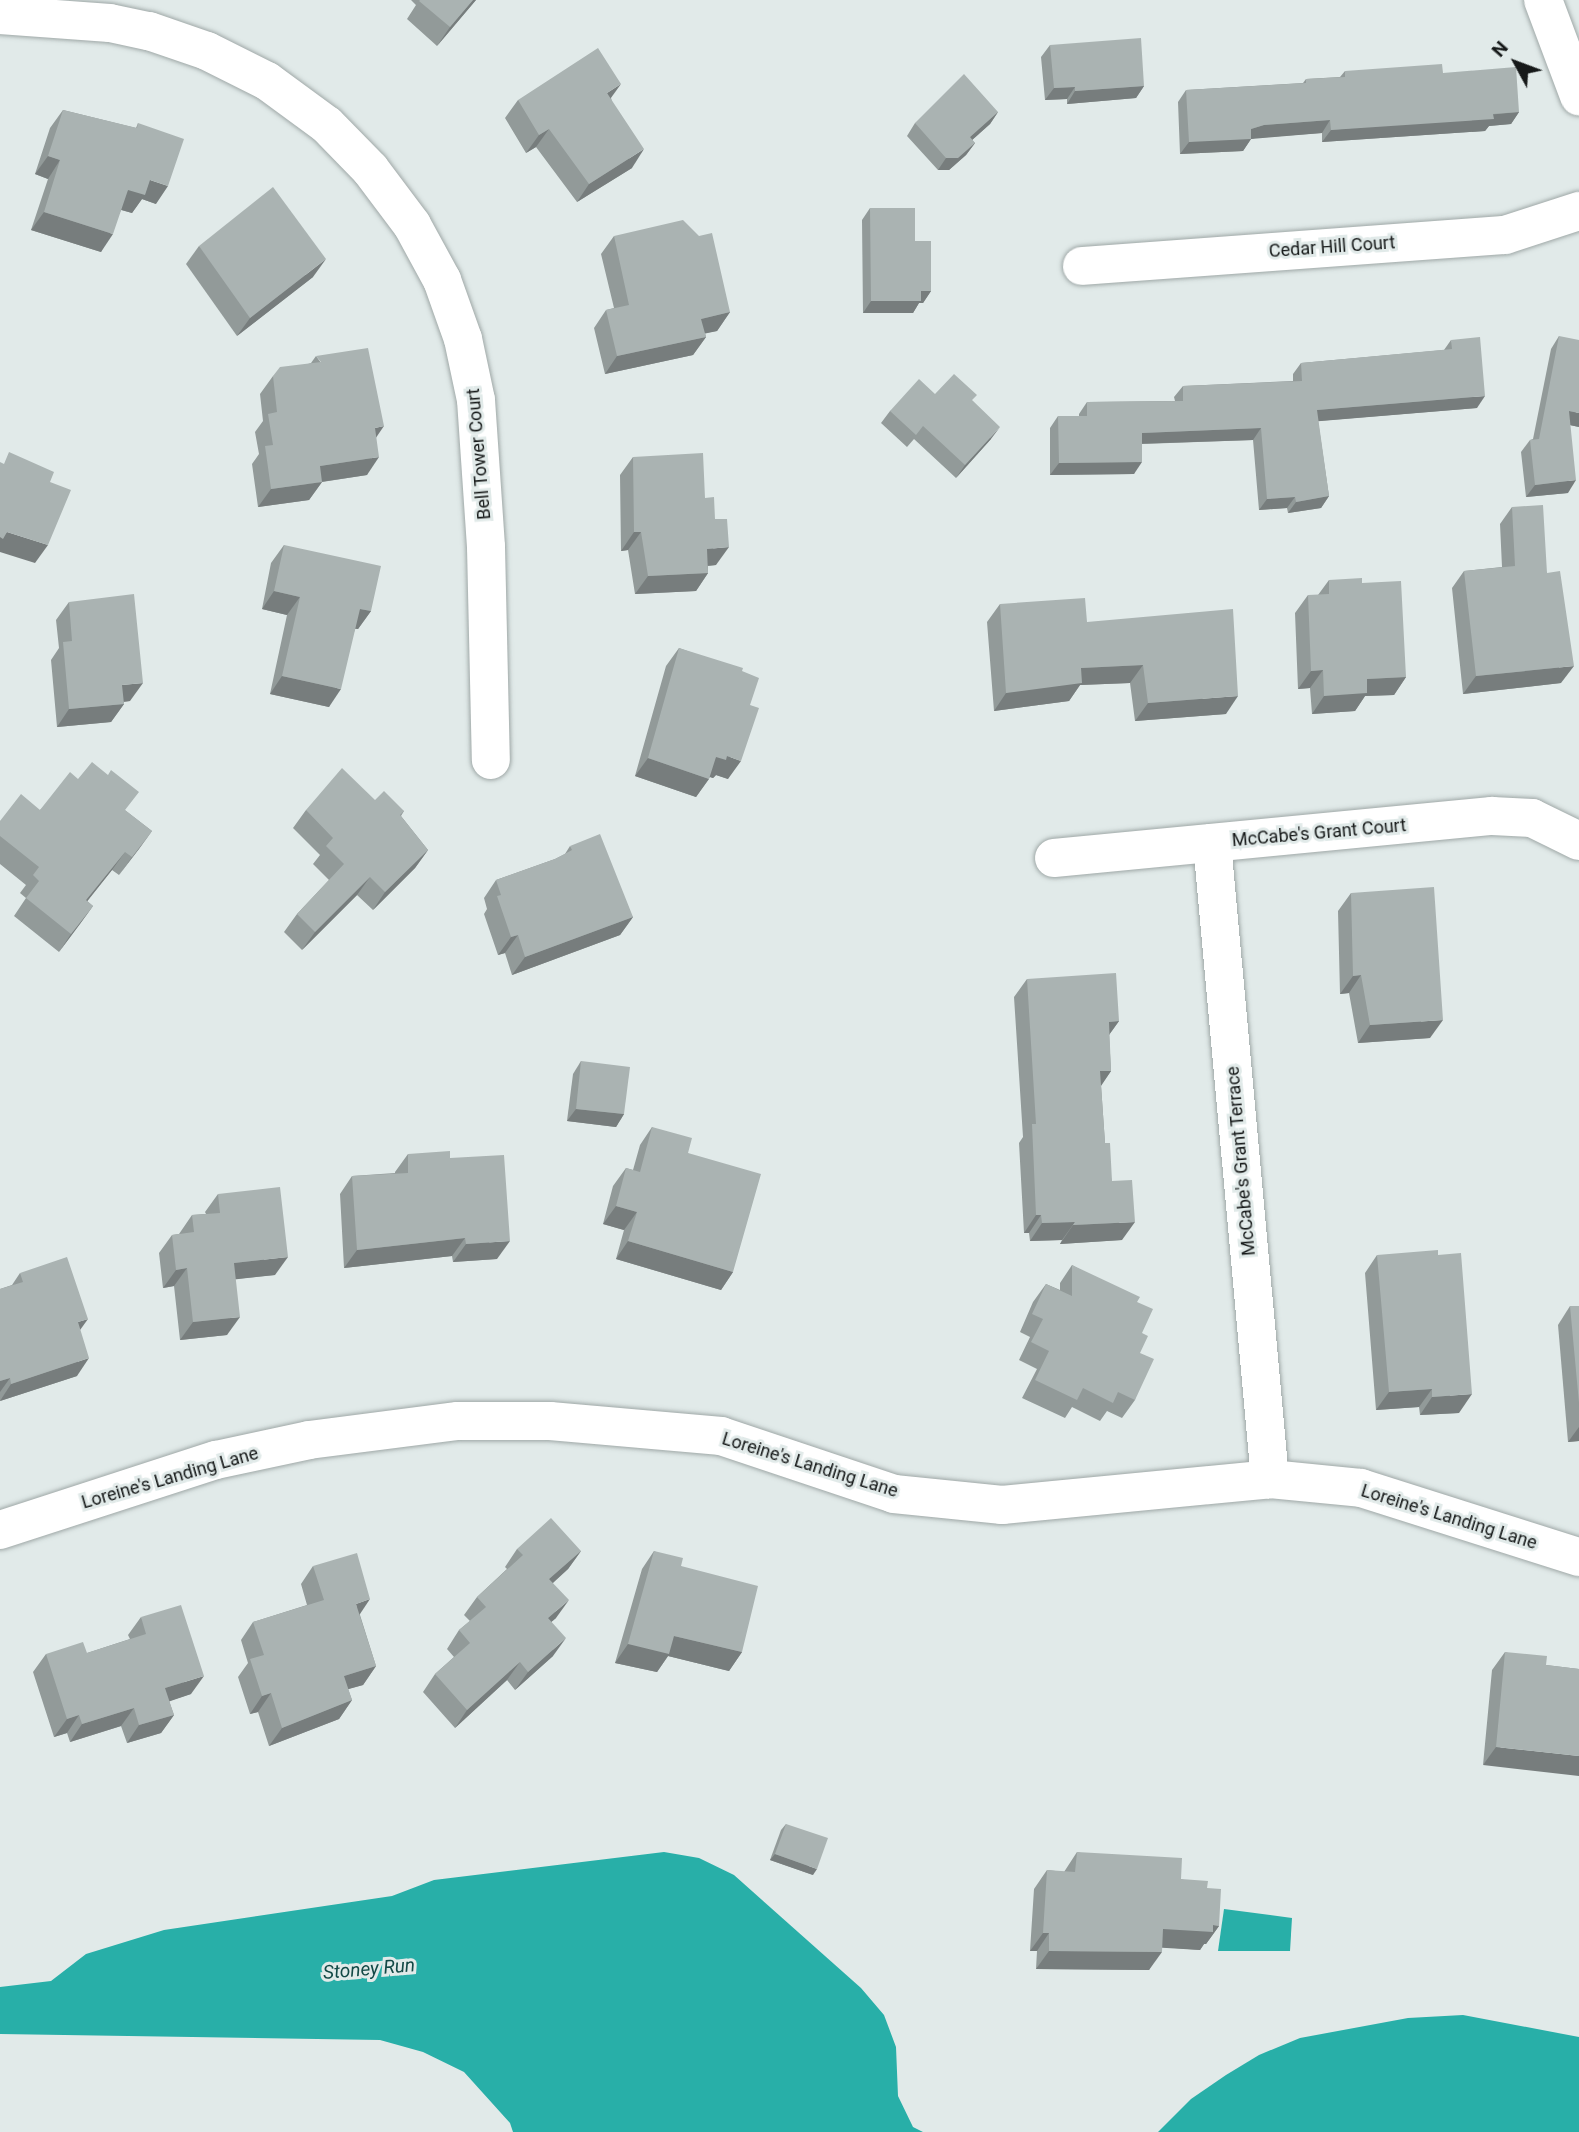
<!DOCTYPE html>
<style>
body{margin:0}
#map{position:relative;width:1579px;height:2132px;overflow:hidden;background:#e1eae9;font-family:Roboto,sans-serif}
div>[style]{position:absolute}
.water>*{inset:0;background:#28afa8}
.roads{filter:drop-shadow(0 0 2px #9fa8a7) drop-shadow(0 0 2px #9fa8a7)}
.minor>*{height:38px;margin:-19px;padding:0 19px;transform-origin:19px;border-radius:19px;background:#fff}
.wall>*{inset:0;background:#929a99}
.shaded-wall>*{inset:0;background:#777d7d}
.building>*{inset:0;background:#aab3b2}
span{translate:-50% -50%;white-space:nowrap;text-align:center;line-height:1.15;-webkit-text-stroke:6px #e1eae9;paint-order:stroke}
.street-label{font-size:18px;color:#161919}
.water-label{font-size:19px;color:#124946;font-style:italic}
.north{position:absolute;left:1481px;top:28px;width:70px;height:70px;-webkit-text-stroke:5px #e1eae9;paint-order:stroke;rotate:311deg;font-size:19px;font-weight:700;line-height:28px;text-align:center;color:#161919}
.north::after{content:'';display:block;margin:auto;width:24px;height:32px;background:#161919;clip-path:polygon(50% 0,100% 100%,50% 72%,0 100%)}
</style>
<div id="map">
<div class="water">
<div style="clip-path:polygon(664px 1852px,699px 1858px,734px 1875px,861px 1988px,884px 2015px,896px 2047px,898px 2096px,913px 2127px,923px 2132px,513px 2132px,510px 2123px,464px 2072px,423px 2052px,380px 2040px,0 2034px,0 1987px,51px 1981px,86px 1954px,164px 1930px,392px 1896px,434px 1880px)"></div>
<div style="clip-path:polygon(1224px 1909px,1292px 1918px,1290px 1951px,1218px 1951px)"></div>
<div style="clip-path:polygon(1463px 2015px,1579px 2037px,1579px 2132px,1158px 2132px,1191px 2099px,1226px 2075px,1259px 2055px,1300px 2038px,1408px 2018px)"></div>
</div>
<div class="roads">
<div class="minor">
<div style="left:1543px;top:0;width:103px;rotate:69.4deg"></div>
<div style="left:0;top:15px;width:110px;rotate:4.2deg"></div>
<div style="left:110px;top:23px;width:40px;rotate:12deg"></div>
<div style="left:149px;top:31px;width:61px;rotate:19deg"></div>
<div style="left:207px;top:51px;width:67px;rotate:26.6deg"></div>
<div style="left:267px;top:81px;width:74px;rotate:36.3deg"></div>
<div style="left:327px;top:125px;width:62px;rotate:45.7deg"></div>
<div style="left:370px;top:169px;width:70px;rotate:53.1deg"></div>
<div style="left:412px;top:225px;width:63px;rotate:61.4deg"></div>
<div style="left:442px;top:280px;width:63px;rotate:70.4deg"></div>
<div style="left:463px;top:339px;width:62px;rotate:78deg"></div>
<div style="left:476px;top:400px;width:147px;rotate:86.1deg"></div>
<div style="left:486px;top:547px;width:213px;rotate:88.7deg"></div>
<div style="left:1082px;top:266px;width:424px;rotate:-4.2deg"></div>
<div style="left:1505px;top:235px;width:78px;rotate:-18deg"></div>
<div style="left:1212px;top:843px;width:639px;rotate:84.79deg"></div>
<div style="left:1054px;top:858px;width:440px;rotate:-5.5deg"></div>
<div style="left:1492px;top:816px;width:40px;rotate:2.9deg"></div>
<div style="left:1532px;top:818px;width:52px;rotate:26.1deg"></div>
<div style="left:0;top:1530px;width:227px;rotate:-18deg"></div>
<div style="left:216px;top:1460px;width:95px;rotate:-12.1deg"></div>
<div style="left:309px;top:1440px;width:150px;rotate:-7.3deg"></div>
<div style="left:458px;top:1421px;width:92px"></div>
<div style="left:550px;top:1421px;width:172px;rotate:5deg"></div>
<div style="left:721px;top:1436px;width:182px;rotate:18.5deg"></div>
<div style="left:894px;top:1494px;width:109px;rotate:5.8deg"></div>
<div style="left:1002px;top:1505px;width:269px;rotate:-5.5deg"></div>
<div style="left:1270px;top:1479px;width:91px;rotate:5.6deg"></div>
<div style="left:1361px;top:1488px;width:229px;rotate:17.6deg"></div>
</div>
</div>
<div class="wall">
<div style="clip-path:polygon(411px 0,476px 0,437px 46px,407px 19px,416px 5px)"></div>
<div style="clip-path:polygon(1050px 45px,1144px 86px,1136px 98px,1067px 104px,1067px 99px,1045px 100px,1041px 57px)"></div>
<div style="clip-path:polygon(1345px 71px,1443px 73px,1519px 112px,1511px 124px,1489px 126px,1485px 131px,1322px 142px,1322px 133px,1255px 138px,1251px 139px,1243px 151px,1180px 154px,1178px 102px,1186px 90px,1303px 83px,1306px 79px,1340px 77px)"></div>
<div style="clip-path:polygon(611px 98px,632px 168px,577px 202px,536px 147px,526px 153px,505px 118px,518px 100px)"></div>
<div style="clip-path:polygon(63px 110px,136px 128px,138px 123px,156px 204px,142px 199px,132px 213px,121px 210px,101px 252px,31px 230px,48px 179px,35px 174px,50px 128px)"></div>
<div style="clip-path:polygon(998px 112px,990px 124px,972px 140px,975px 143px,966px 155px,949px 170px,938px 170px,907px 136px,915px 123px)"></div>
<div style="clip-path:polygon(870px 208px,915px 241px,931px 291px,923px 303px,919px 303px,913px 313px,863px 313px,862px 220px)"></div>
<div style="clip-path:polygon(614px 236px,730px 312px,717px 331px,705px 333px,706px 337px,693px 355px,605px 374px,594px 328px,606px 310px,614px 308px,601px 254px)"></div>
<div style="clip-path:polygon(199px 246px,313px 277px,237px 336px,186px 264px)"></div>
<div style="clip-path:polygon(1559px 336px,1579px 427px,1570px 425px,1568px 493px,1526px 497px,1521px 452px,1530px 440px,1533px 439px,1551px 349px)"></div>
<div style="clip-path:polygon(1451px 340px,1477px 408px,1318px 421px,1329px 496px,1321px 508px,1288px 513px,1287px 508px,1259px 510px,1253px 440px,1142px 444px,1134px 474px,1050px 475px,1050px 428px,1058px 416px,1079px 416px,1079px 414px,1087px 402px,1175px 401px,1174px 397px,1183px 386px,1293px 381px,1293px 374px,1301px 363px,1444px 350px)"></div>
<div style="clip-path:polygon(316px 356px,376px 437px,367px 475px,322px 482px,309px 500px,258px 507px,252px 464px,259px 454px,255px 432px,263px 421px,260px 394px,273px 376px,311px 363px)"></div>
<div style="clip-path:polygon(935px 394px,972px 401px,991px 439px,956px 478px,914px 439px,907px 447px,881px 423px,890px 411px)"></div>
<div style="clip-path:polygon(633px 457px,705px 498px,716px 565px,708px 566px,708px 573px,696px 591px,635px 594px,628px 550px,621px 551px,620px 475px)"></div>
<div style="clip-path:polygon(1512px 507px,1547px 573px,1561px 683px,1463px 694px,1452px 588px,1464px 571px,1502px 567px,1500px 524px)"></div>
<div style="clip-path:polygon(284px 545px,371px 611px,358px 629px,355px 629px,329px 707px,270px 694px,287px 615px,262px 609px,271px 563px)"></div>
<div style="clip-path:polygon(1329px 580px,1362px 583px,1406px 677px,1394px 695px,1365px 696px,1355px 711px,1312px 714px,1310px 688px,1298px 689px,1295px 613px,1308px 595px,1318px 595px)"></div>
<div style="clip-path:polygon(69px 602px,130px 701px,124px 702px,124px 704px,111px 722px,57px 727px,51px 660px,59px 648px,56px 620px)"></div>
<div style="clip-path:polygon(1000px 604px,1087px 622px,1226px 714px,1135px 721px,1130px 683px,1080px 685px,1069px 701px,994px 711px,987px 622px)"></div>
<div style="clip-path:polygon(679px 648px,742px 671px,728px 779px,716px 775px,713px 778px,710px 777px,696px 797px,635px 776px,666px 666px)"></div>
<div style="clip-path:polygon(78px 779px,126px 811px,152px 831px,119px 875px,112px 870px,87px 901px,93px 906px,59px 952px,14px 916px,26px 898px,20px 893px,26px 885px,0 864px,0 821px,40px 810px)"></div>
<div style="clip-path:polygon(375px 800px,404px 811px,401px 816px,428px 850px,415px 868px,373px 910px,357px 895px,302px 950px,284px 932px,297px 914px,329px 880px,313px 864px,320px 855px,293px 828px,306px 810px)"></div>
<div style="clip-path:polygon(570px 846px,633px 917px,620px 935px,512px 975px,505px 953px,498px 955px,484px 914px,487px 909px,484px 898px,496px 880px,555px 859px,565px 854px)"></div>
<div style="clip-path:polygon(1351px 893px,1430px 1038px,1358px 1043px,1349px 993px,1340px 994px,1338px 911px)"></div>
<div style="clip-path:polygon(1027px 979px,1119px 1021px,1109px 1035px,1111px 1071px,1101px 1085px,1105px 1143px,1122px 1240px,1060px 1244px,1062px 1240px,1030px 1241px,1029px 1233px,1024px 1233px,1019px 1143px,1023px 1137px,1014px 997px)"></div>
<div style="clip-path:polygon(581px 1061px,624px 1114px,616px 1127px,567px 1121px,573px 1074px)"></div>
<div style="clip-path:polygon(652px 1127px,688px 1153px,733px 1272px,721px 1290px,616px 1259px,624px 1230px,603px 1224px,613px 1186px,626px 1168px,633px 1170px,640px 1145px)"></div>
<div style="clip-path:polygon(408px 1154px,450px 1158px,497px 1259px,453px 1262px,452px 1256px,344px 1268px,340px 1194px,352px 1176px,395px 1173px,395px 1172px)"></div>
<div style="clip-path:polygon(218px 1194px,275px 1275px,235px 1279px,227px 1335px,180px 1340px,174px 1286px,163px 1288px,159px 1253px,172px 1235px,179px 1234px,192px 1215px,206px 1214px,205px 1212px)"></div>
<div style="clip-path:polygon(1377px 1255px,1459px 1413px,1420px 1415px,1419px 1407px,1376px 1410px,1365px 1273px)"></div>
<div style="clip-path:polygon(1072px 1265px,1137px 1302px,1142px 1333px,1135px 1400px,1122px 1418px,1107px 1411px,1100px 1421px,1072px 1407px,1065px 1418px,1022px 1398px,1037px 1369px,1019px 1360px,1030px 1337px,1020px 1332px,1033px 1302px,1046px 1284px,1060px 1290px,1060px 1283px)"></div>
<div style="clip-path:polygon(20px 1273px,80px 1330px,77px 1376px,0 1401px,0 1289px,12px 1285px)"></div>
<div style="clip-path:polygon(1570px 1306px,1579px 1306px,1579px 1441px,1568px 1442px,1558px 1325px)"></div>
<div style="clip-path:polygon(517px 1549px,581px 1551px,568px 1569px,553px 1583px,556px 1618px,551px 1622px,553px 1656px,515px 1690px,507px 1680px,455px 1728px,423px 1692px,435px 1674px,454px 1657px,447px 1649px,459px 1630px,470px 1621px,464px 1615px,477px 1597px,507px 1569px,505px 1567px)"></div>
<div style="clip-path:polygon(654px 1551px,681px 1566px,742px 1652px,729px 1671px,668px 1656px,657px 1672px,615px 1663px,642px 1569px)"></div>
<div style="clip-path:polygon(313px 1566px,360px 1615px,376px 1666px,363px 1685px,348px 1689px,352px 1700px,339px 1719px,269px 1746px,258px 1712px,250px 1714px,238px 1677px,248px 1663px,241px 1640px,253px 1622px,307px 1605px,301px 1584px)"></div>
<div style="clip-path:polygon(141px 1617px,191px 1694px,169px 1701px,174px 1715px,161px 1733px,127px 1743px,121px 1726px,70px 1742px,67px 1733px,54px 1737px,33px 1672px,46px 1654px,87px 1653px,130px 1639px,128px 1635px)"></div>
<div style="clip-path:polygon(1505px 1652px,1546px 1665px,1579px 1669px,1483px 1765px,1492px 1670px)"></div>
<div style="clip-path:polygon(786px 1824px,813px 1875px,770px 1860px,781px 1830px)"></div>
<div style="clip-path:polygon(1077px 1852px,1181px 1879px,1207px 1888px,1219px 1926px,1206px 1944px,1204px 1944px,1200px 1950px,1162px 1947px,1149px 1970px,1036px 1969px,1037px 1951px,1030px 1951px,1034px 1889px,1047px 1870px,1064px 1872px)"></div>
</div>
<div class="shaded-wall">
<div style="clip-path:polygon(473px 0,476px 0,437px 46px,450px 27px)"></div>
<div style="clip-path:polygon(621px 84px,608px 102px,607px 93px)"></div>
<div style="clip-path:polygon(1144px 86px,1136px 98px,1067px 104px,1075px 91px)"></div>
<div style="clip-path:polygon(1075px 87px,1067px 99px,1045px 100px,1054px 88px)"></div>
<div style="clip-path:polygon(998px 112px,990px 124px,961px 150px,970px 137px)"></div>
<div style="clip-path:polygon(1519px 112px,1511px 124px,1489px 126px,1485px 131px,1322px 142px,1331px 130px)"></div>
<div style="clip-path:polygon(1330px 120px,1322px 133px,1251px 139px,1243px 151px,1180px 154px,1189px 142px,1251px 129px,1264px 125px)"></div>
<div style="clip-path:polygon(549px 129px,536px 147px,526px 153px,539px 135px)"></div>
<div style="clip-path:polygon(975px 143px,966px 155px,949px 170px,938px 170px,946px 158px)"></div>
<div style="clip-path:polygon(644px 149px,632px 168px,577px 202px,589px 184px)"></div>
<div style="clip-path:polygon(48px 156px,60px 160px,48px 179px,35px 174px)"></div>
<div style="clip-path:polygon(150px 180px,168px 186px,156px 204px,142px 199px,132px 213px,115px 208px,128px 190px)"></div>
<div style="clip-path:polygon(44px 212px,113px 234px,101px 252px,31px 230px)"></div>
<div style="clip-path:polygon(326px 259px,313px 277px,237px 336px,250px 318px)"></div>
<div style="clip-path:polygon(921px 291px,931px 291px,923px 303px,919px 303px,913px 313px,863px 313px,871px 301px)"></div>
<div style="clip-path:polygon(730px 312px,717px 331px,689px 337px,701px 319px)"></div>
<div style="clip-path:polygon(706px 337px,693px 355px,605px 374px,617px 356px)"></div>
<div style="clip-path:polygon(1485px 396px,1477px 408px,1309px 422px,1317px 410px)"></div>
<div style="clip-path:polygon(1569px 411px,1579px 413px,1579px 427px,1560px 423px)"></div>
<div style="clip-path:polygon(384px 426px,371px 445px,375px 428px)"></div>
<div style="clip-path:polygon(1000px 427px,991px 439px,956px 478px,965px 465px)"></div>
<div style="clip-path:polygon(1261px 428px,1253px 440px,1133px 444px,1142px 433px)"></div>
<div style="clip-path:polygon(379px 457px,367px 475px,307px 484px,320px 466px)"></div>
<div style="clip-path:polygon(1142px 462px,1134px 474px,1050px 475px,1059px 463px)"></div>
<div style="clip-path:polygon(1576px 480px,1568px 493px,1526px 497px,1535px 485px)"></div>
<div style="clip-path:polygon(322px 482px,309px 500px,258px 507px,271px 489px)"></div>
<div style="clip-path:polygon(1329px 496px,1321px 508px,1288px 513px,1296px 502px)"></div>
<div style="clip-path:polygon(1295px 497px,1287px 508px,1259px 510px,1267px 499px)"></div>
<div style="clip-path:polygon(7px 532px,48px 545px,35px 563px,0 552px,0 537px)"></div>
<div style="clip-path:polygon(634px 532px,641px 532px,628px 550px,621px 551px)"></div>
<div style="clip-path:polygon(729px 547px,716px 565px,694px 567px,707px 549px)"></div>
<div style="clip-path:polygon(708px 573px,696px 591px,635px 594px,648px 576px)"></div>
<div style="clip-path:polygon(274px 591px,300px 597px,287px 615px,262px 609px)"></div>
<div style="clip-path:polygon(360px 609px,371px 611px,358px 629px,347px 627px)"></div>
<div style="clip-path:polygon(1143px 665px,1130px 683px,1080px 685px,1069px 701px,994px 711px,1006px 693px,1081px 668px)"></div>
<div style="clip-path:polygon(1574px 666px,1561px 683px,1463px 694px,1476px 676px)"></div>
<div style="clip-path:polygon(1323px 670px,1310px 688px,1298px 689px,1311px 671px)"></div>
<div style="clip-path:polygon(282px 676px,341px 689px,329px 707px,270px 694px)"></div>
<div style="clip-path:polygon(1406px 677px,1394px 695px,1365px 696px,1355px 711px,1312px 714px,1324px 696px,1367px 679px)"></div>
<div style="clip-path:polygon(143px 683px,130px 701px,110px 703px,122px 685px)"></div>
<div style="clip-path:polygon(1238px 696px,1226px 714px,1135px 721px,1148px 703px)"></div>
<div style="clip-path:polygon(124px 704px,111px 722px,57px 727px,69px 709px)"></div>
<div style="clip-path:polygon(727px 756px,741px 761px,728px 779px,716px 775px,713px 778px,704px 775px,716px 757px)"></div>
<div style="clip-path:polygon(648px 758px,709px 779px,696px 797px,635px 776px)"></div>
<div style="clip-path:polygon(152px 831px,139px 849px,119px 875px,132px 857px)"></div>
<div style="clip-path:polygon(428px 850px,415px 868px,373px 910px,385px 892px)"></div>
<div style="clip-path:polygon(125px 852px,112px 870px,74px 918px,86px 900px)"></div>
<div style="clip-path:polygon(370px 877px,357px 895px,302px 950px,315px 932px)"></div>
<div style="clip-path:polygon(93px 906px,80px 924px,59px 952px,71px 934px)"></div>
<div style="clip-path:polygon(633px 917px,620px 935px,512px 975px,525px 957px)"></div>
<div style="clip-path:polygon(518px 935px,505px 953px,498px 955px,511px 937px)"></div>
<div style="clip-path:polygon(1361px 975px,1349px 993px,1340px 994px,1353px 976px)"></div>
<div style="clip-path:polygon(1443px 1020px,1430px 1038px,1358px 1043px,1370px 1025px)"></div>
<div style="clip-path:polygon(1119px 1021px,1106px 1039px,1109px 1022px)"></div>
<div style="clip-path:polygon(1100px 1071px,1111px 1071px,1099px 1089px)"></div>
<div style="clip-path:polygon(576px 1109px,624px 1114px,616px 1127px,567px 1121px)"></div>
<div style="clip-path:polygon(616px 1206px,637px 1212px,624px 1230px,603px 1224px)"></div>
<div style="clip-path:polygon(1036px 1215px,1041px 1215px,1029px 1233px,1024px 1233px)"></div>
<div style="clip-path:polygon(1075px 1222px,1062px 1240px,1030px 1241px,1042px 1223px)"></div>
<div style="clip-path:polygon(1135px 1222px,1122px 1240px,1060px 1244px,1073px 1225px)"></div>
<div style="clip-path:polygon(465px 1238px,452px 1256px,344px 1268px,357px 1250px)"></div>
<div style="clip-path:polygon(510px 1241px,497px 1259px,453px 1262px,466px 1244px)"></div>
<div style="clip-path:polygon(628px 1241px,733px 1272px,721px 1290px,616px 1259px)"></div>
<div style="clip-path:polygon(288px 1257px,275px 1275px,221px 1281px,234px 1263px)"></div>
<div style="clip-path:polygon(187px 1268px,174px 1286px,163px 1288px,176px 1270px)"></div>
<div style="clip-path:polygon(240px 1317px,227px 1335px,180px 1340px,193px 1322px)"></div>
<div style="clip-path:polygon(88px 1319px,75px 1337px,78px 1322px)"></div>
<div style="clip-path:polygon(89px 1358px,77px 1376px,0 1401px,11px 1384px)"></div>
<div style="clip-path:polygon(10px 1378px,0 1392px,0 1381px)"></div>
<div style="clip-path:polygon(1432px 1389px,1419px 1407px,1376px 1410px,1389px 1392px)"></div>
<div style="clip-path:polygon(1472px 1394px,1459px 1413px,1420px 1415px,1432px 1397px)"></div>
<div style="clip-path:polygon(1579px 1427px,1579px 1441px,1568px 1442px)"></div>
<div style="clip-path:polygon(581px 1551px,568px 1569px,537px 1597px,549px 1579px)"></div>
<div style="clip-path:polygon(370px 1599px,358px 1617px,356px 1604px)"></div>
<div style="clip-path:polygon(569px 1600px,556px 1618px,535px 1636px,548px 1618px)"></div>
<div style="clip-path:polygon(674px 1636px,742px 1652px,729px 1671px,668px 1656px,657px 1672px,615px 1663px,628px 1644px)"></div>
<div style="clip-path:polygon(566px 1638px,553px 1656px,515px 1690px,528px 1672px)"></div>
<div style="clip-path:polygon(520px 1662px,507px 1680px,455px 1728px,467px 1710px)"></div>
<div style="clip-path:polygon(376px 1666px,363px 1685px,331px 1694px,344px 1676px)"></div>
<div style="clip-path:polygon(204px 1676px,191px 1694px,153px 1707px,165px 1688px)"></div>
<div style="clip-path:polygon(271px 1693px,258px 1712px,250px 1714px,262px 1696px)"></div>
<div style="clip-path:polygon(352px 1700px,339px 1719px,269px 1746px,282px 1728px)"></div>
<div style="clip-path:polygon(134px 1708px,121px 1726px,70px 1742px,82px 1724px)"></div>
<div style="clip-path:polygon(79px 1715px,67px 1733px,54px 1737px,67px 1719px)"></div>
<div style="clip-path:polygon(174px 1715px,161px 1733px,127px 1743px,139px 1725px)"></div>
<div style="clip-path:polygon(1496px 1747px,1579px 1756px,1579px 1776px,1483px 1765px)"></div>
<div style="clip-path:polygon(775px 1854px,817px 1869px,813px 1875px,770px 1860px)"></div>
<div style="clip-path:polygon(1213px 1925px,1219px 1926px,1206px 1944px,1204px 1944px,1200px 1950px,1150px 1947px,1163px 1929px)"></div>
<div style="clip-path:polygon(1043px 1933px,1049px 1933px,1037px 1951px,1030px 1951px)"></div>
<div style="clip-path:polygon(1049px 1951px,1162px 1952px,1149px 1970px,1036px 1969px)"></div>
</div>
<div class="building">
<div style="clip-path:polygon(420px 0,473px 0,450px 27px,419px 1px)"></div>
<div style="clip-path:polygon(1141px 38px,1144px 86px,1075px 91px,1075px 87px,1054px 88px,1050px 45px)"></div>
<div style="clip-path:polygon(598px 48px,621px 84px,607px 93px,644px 149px,589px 184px,549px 129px,539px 135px,518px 100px)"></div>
<div style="clip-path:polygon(1442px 64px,1443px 73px,1516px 67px,1519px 112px,1493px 114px,1494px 119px,1331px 130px,1330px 120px,1264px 125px,1251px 129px,1251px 139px,1189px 142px,1186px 90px,1306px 83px,1306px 79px,1345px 77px,1345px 71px)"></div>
<div style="clip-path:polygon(964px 74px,998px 112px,970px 137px,975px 143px,958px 158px,946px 158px,915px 123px)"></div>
<div style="clip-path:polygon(63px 110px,137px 128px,138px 123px,184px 139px,168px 186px,150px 180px,145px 195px,128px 190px,113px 234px,44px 212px,60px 160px,48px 156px)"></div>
<div style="clip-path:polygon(273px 187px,326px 259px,250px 318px,199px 246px)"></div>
<div style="clip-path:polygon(870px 208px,915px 208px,915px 241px,931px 241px,931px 291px,921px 291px,921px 301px,871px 301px)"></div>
<div style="clip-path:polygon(683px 220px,699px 236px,712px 233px,730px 312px,701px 319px,706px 337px,617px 356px,606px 310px,629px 305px,614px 236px)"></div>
<div style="clip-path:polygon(1559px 336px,1579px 340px,1579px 413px,1569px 411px,1576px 480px,1535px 485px,1530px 440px,1539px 439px)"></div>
<div style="clip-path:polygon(1480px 337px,1485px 396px,1317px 410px,1329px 496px,1296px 502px,1295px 497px,1267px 499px,1261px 428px,1142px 433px,1142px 462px,1059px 463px,1058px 416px,1087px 416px,1087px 402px,1183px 401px,1183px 386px,1302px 381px,1301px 363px,1452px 349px,1451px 340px)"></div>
<div style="clip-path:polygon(368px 348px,384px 426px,375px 428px,379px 457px,320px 466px,322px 482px,271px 489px,265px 446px,273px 445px,268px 414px,277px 412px,273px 376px,280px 367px,321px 362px,316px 356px)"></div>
<div style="clip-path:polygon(954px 374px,977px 395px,972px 400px,1000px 427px,965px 465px,923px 426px,916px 435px,890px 411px,919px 379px,935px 394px)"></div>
<div style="clip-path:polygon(9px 452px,54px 472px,50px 482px,71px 490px,48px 545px,7px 532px,3px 539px,0 537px,0 462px,4px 464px)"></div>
<div style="clip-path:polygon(703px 453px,705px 498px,714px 497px,715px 519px,727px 519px,729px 547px,707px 549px,708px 573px,648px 576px,641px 532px,634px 532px,633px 457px)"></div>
<div style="clip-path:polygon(1543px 505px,1547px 573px,1560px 571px,1574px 666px,1476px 676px,1464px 571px,1515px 566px,1512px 507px)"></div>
<div style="clip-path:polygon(284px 545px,381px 566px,371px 611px,360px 609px,341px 689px,282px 676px,300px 597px,274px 591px)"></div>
<div style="clip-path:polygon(1362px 578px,1362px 583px,1401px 581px,1406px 677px,1367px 679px,1367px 693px,1324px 696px,1323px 670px,1311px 671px,1308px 595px,1329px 594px,1329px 580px)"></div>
<div style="clip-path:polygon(134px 594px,143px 683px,122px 685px,124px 704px,69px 709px,63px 642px,72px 641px,69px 602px)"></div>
<div style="clip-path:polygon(1085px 598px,1087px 622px,1233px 609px,1238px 696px,1148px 703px,1143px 665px,1081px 668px,1082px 683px,1006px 693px,1000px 604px)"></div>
<div style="clip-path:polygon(679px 648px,743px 668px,742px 671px,759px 678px,750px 705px,759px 708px,741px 761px,727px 756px,726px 760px,716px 757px,709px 779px,648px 758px)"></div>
<div style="clip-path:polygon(92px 762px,108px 775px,111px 770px,139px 792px,125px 810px,152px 831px,132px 857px,125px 852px,86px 900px,93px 906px,71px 934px,26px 898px,39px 881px,33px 875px,39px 867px,0 836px,0 821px,21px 794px,40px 810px,70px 772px,78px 779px)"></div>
<div style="clip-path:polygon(342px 768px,375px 800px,384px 791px,404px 811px,400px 815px,428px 850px,385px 892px,370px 877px,315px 932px,297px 914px,344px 864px,326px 846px,333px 838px,306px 810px)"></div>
<div style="clip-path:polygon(600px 834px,633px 917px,525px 957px,518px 935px,511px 937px,497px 896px,501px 895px,496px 880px,555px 859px,572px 850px,570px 846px)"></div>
<div style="clip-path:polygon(1434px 887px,1443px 1020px,1370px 1025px,1361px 975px,1353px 976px,1351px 893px)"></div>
<div style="clip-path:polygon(1116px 973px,1119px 1021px,1109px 1022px,1111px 1071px,1100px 1071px,1105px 1143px,1110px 1143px,1112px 1181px,1132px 1180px,1135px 1222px,1073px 1225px,1075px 1222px,1042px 1223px,1041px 1215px,1036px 1215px,1032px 1124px,1036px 1124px,1027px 979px)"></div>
<div style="clip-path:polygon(581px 1061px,630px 1067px,624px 1114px,576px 1109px)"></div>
<div style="clip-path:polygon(652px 1127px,692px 1138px,688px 1153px,761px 1174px,733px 1272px,628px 1241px,637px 1212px,616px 1206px,626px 1168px,640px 1172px)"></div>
<div style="clip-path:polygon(450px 1151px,450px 1158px,504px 1155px,510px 1241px,466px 1244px,465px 1238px,357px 1250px,352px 1176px,408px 1173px,408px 1154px)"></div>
<div style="clip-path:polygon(280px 1187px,288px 1257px,234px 1263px,240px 1317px,193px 1322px,187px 1268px,176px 1270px,172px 1235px,194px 1232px,192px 1215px,220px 1213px,218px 1194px)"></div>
<div style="clip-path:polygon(1438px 1250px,1438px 1255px,1461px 1253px,1472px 1394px,1432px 1397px,1432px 1389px,1389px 1392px,1377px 1255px)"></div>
<div style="clip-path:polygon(67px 1257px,88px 1319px,78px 1322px,89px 1358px,11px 1384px,10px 1378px,0 1381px,0 1289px,23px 1282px,20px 1273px)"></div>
<div style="clip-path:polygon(1072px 1265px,1140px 1297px,1137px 1302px,1153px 1309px,1142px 1333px,1148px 1336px,1140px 1353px,1154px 1359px,1135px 1400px,1118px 1392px,1113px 1403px,1083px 1388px,1077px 1400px,1035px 1380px,1049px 1351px,1031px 1342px,1043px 1319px,1032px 1314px,1046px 1284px,1072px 1296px)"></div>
<div style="clip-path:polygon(1570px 1306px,1579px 1306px,1579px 1403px)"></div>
<div style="clip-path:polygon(551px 1518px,581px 1551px,549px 1579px,569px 1600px,548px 1618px,566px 1638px,528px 1672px,520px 1662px,467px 1710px,435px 1674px,470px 1643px,459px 1630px,486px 1607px,477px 1597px,523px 1555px,517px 1549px)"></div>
<div style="clip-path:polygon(654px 1551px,683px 1558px,681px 1566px,758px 1586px,742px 1652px,674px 1636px,669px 1654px,628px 1644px)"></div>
<div style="clip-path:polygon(357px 1553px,370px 1599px,356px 1604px,376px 1666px,344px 1676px,352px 1700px,282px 1728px,271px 1693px,262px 1696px,250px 1659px,264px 1655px,253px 1622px,324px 1600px,313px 1566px)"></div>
<div style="clip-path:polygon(181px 1605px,204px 1676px,165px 1688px,174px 1715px,139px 1725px,134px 1708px,82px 1724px,79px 1715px,67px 1719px,46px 1654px,83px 1642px,87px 1653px,146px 1634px,141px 1617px)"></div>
<div style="clip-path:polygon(1505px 1652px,1547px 1656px,1546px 1665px,1579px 1669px,1579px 1756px,1496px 1747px)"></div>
<div style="clip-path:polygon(786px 1824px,828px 1838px,817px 1869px,775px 1854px)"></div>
<div style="clip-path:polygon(1077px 1852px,1182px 1858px,1181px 1879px,1208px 1881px,1207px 1888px,1221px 1889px,1219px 1926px,1213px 1925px,1213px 1932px,1163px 1929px,1162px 1952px,1049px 1951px,1049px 1933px,1043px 1933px,1047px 1870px,1075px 1872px)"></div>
</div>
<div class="street-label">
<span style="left:1332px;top:247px;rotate:-4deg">Cedar Hill Court</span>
<span style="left:479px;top:454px;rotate:-95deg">Bell Tower Court</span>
<span style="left:1319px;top:833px;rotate:-5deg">McCabe's Grant Court</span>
<span style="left:1241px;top:1161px;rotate:-95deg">McCabe's Grant Terrace</span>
<span style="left:810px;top:1465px;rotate:17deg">Loreine's Landing Lane</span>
<span style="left:170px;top:1478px;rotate:-16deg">Loreine's Landing Lane</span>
<span style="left:1449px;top:1517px;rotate:17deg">Loreine's Landing Lane</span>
</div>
<div class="water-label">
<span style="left:369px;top:1969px;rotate:-5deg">Stoney Run</span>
</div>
<div class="north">N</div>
</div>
